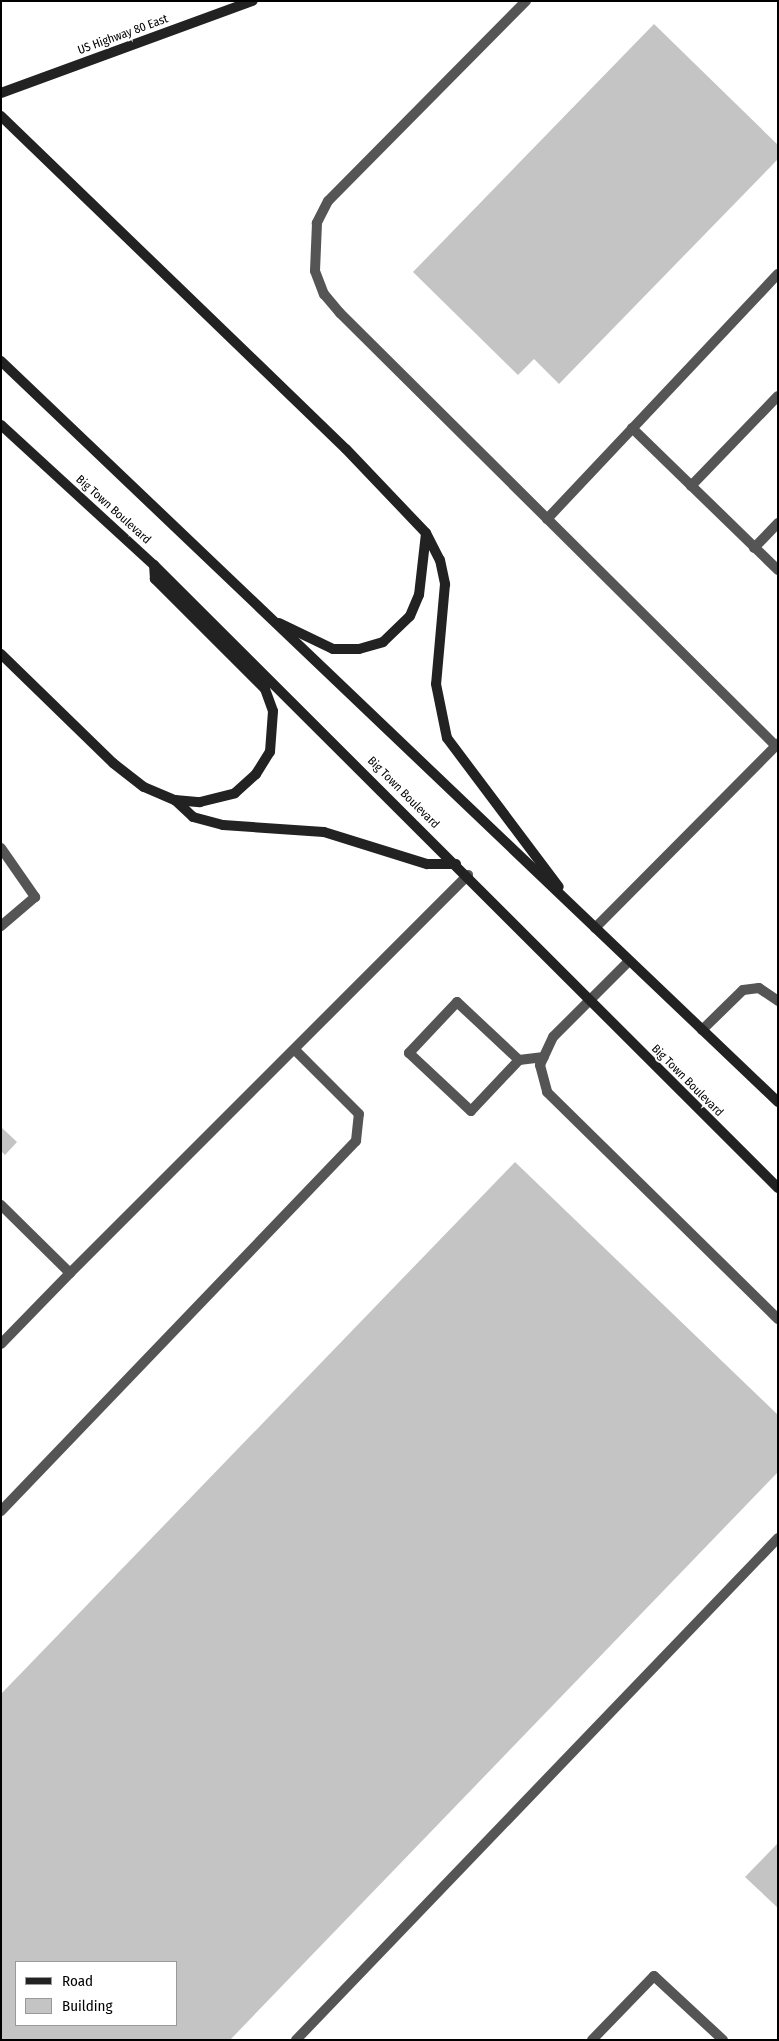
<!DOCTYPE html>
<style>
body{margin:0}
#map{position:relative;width:779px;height:2041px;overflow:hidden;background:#fff;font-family:"Fira Sans Condensed",sans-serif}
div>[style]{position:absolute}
.building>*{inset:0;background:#c4c4c4}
.lane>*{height:10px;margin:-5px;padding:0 5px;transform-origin:5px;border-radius:5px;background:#555}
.secondary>*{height:10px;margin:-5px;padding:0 5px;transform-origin:5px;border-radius:5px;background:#222}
span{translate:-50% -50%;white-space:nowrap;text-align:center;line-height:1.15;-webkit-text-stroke:4px #fff;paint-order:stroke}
.street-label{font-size:12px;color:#000}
.frame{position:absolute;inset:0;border:2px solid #000;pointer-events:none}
.legend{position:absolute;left:15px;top:1961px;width:162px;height:65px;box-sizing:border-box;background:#fff;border:1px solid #999;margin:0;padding:6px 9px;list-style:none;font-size:15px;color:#000}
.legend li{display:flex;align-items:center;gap:10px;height:25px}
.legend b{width:25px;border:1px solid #999}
</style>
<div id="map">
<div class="building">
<div style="clip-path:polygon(654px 24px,778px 145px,778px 159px,559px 384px,534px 359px,518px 375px,413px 272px)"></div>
<div style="clip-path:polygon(1px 1127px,17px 1142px,5px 1155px,1px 1151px)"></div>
<div style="clip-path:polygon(evenodd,515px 1162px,778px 1415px,778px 1472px,230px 2040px,1px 2040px,1px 1694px,515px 1162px,16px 1962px,176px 1962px,176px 2025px,16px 2025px,16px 1962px)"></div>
<div style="clip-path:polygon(778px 1843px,778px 1908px,745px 1877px)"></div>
</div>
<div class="lane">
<div style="left:526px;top:1px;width:281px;rotate:134.7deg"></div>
<div style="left:328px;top:201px;width:25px;rotate:117deg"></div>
<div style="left:317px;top:223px;width:48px;rotate:92.4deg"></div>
<div style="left:315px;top:271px;width:25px;rotate:69deg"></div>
<div style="left:324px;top:294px;width:25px;rotate:50deg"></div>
<div style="left:340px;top:313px;width:614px;rotate:44.8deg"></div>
<div style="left:632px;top:428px;width:204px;rotate:44.2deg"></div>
<div style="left:691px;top:486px;width:125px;rotate:-46deg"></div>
<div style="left:547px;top:519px;width:337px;rotate:-46.7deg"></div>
<div style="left:754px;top:548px;width:35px;rotate:-46deg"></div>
<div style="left:1px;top:848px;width:60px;rotate:55.2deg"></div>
<div style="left:35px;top:897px;width:45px;rotate:139.5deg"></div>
<div style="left:595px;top:928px;width:260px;rotate:-45.2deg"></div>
<div style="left:629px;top:961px;width:107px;rotate:135deg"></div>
<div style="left:553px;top:1037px;width:31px;rotate:115deg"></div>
<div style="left:540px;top:1065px;width:28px;rotate:75deg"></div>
<div style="left:547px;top:1092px;width:324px;rotate:44.5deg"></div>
<div style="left:702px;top:1030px;width:57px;rotate:-44.3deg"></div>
<div style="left:743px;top:990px;width:16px;rotate:-7deg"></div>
<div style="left:759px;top:988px;width:23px;rotate:34deg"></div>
<div style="left:519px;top:1060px;width:70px;rotate:133.3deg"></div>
<div style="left:471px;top:1111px;width:85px;rotate:-136.9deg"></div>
<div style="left:409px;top:1053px;width:70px;rotate:-46.7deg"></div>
<div style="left:457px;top:1002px;width:85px;rotate:43.1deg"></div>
<div style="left:519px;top:1060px;width:25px;rotate:-7deg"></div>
<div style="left:1px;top:1205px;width:97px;rotate:44.6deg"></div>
<div style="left:70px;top:1273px;width:563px;rotate:-45deg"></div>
<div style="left:1px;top:1344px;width:99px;rotate:-45.8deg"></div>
<div style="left:1px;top:1511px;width:513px;rotate:-46.19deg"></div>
<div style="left:356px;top:1141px;width:27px;rotate:-84deg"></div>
<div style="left:359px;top:1114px;width:91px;rotate:-135deg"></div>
<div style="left:296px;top:2040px;width:696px;rotate:-46.16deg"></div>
<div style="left:592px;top:2040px;width:89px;rotate:-45.9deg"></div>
<div style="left:654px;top:1976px;width:94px;rotate:42.8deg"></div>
</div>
<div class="secondary">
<div style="left:1px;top:93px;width:268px;rotate:-20.1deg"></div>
<div style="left:1px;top:116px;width:479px;rotate:44deg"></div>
<div style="left:346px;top:449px;width:116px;rotate:46.4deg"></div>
<div style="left:426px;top:533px;width:30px;rotate:63deg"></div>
<div style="left:440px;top:560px;width:25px;rotate:78deg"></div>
<div style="left:445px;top:584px;width:100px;rotate:95.1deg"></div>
<div style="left:436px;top:684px;width:55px;rotate:78.5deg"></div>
<div style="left:447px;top:738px;width:186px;rotate:53.1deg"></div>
<div style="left:1px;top:361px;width:1074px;rotate:43.64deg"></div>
<div style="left:1px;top:425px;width:207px;rotate:42.5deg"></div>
<div style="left:154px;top:565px;width:882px;rotate:44.95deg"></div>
<div style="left:279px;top:623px;width:60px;rotate:25.7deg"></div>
<div style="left:333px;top:649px;width:26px"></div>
<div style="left:359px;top:649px;width:25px;rotate:-16deg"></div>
<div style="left:383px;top:642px;width:37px;rotate:-44deg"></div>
<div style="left:410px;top:616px;width:23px;rotate:-67deg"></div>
<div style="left:419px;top:595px;width:61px;rotate:-83.5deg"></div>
<div style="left:1px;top:654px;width:156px;rotate:44.2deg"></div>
<div style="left:113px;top:763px;width:39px;rotate:38deg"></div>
<div style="left:144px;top:787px;width:34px;rotate:23deg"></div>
<div style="left:175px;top:800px;width:25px;rotate:5deg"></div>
<div style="left:200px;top:802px;width:36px;rotate:-14deg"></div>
<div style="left:235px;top:793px;width:28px;rotate:-42deg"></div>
<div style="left:256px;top:774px;width:26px;rotate:-58deg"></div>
<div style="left:270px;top:752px;width:41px;rotate:-85.8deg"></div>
<div style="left:273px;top:711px;width:23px;rotate:-110deg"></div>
<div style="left:265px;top:689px;width:156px;rotate:-135deg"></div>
<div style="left:155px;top:579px;width:14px;rotate:-94deg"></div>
<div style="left:175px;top:800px;width:25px;rotate:43deg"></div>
<div style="left:193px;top:817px;width:31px;rotate:15deg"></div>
<div style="left:223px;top:825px;width:101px;rotate:4deg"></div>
<div style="left:324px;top:832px;width:108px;rotate:17.3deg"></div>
<div style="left:427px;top:864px;width:29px"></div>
</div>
<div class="street-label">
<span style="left:123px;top:35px;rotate:-20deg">US Highway 80 East</span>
<span style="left:113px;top:510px;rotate:42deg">Big Town Boulevard</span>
<span style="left:403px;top:793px;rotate:45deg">Big Town Boulevard</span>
<span style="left:687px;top:1081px;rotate:45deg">Big Town Boulevard</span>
</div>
<div class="frame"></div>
<ul class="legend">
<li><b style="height:6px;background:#222"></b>Road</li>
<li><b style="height:14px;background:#c4c4c4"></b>Building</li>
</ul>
</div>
